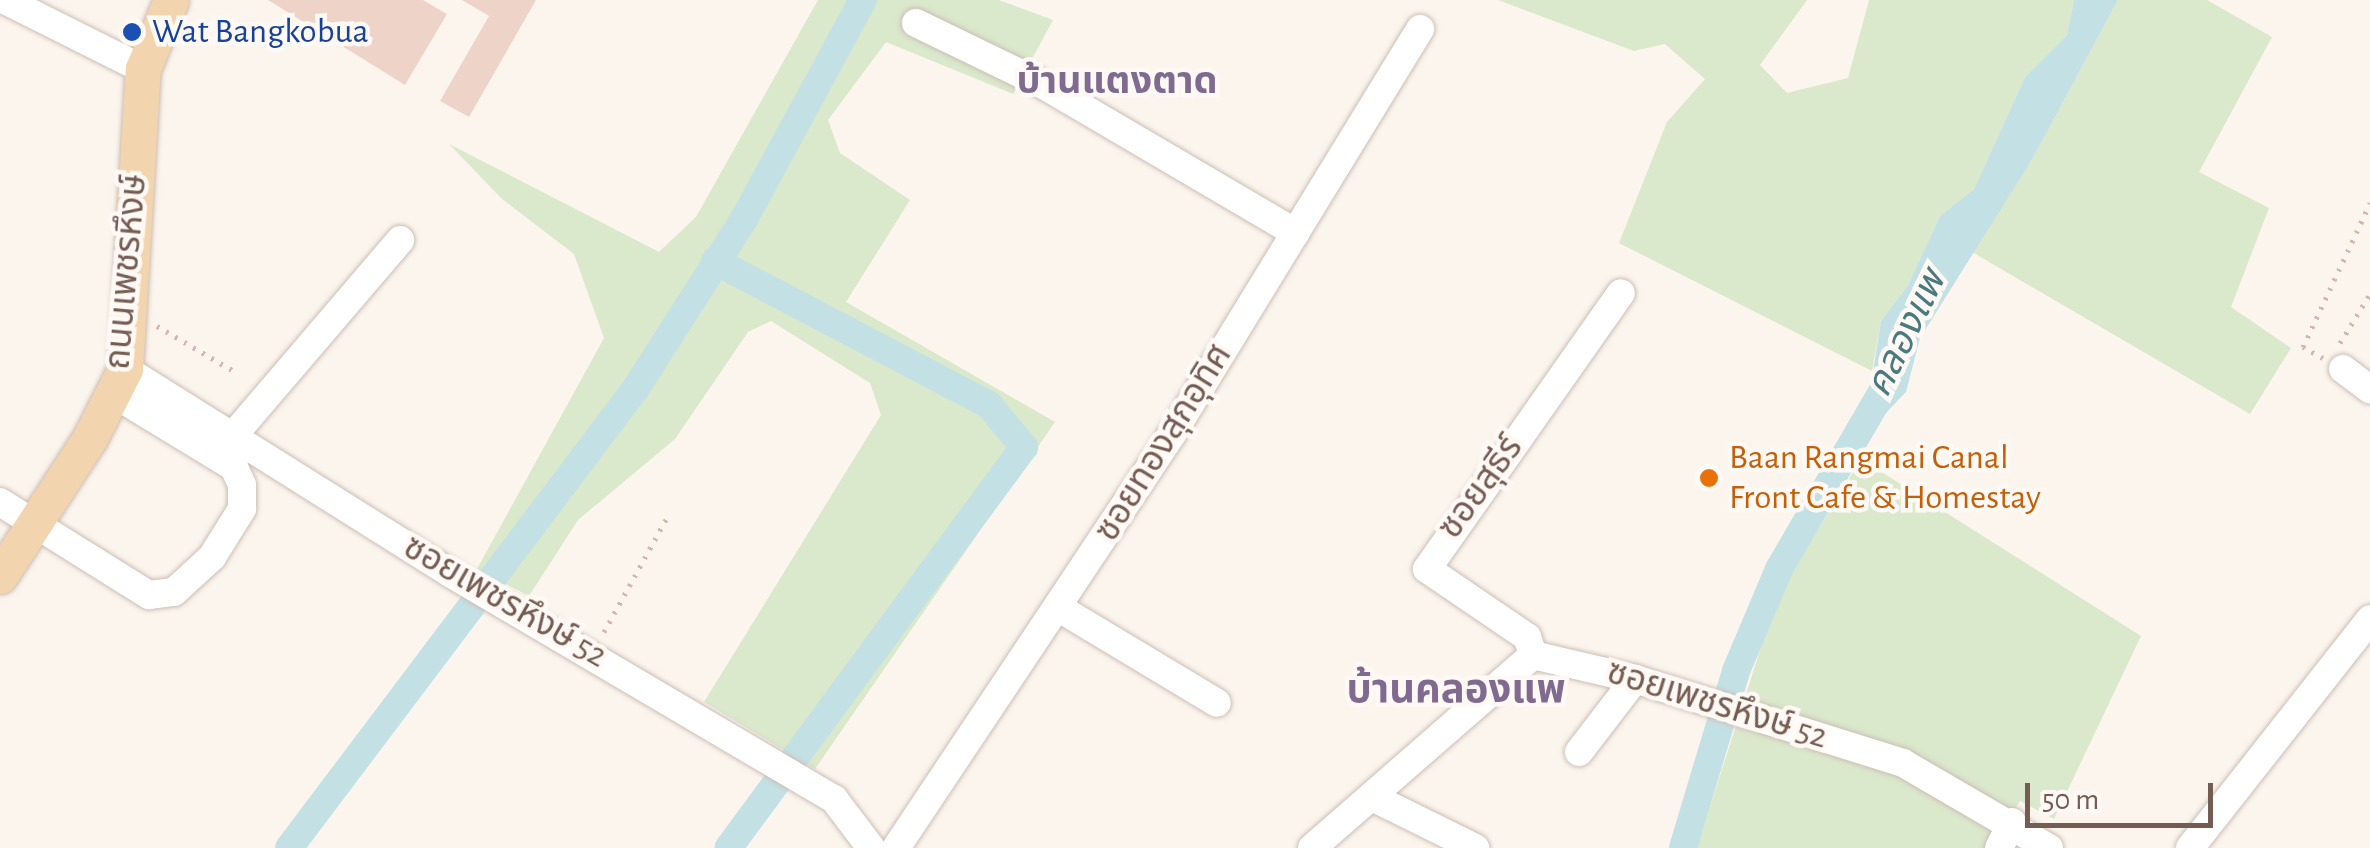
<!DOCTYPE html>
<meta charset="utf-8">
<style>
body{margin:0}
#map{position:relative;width:2370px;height:848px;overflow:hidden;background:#fbf5ed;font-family:"Alegreya Sans","Noto Sans Thai",sans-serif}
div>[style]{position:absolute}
.green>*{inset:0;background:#dae8cc}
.water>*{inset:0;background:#c3e1e4}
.canal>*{height:28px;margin:-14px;padding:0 14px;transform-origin:14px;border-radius:14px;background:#c3e1e4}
.building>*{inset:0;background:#eed4c8}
.path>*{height:5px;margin-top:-2.5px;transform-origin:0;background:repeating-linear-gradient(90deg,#d3b7aa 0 2.5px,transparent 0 10.5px)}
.roads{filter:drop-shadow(0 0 2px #cdbdb4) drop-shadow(0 0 2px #cdbdb4)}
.minor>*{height:28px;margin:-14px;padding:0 14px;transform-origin:14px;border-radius:14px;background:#fff}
.major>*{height:35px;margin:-17.5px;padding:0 17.5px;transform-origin:17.5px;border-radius:17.5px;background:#f2d4ae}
.dots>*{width:28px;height:28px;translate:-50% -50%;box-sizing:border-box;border:5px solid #fef9f4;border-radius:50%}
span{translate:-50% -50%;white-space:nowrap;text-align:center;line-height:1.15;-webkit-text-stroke:9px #fef9f4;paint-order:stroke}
.transit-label{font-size:35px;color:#164399}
.left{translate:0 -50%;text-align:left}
.street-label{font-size:35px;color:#755c52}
.food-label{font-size:35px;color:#c56008}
.neighbourhood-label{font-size:38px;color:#806a90;font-weight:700}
.water-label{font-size:38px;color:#4a7a7f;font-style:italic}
.quarter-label{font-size:40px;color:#806a90;font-weight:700}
.scale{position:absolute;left:2025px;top:783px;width:188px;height:45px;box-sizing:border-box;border:5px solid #755c52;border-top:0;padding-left:12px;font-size:30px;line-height:35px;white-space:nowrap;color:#755c52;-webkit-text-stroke:8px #fef9f4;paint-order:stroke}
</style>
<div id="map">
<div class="green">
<div style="clip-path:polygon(818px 0,999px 0,1053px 20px,1013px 94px,886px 42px,828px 120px,840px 153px,910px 200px,846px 302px,1055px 422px,815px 769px,704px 702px,881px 415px,870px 383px,771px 321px,748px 332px,675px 439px,578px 520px,529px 596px,477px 569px,604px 338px,574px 254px,502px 199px,449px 144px,659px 252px,696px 217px)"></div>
<div style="clip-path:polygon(1498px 0,1807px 0,1760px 65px,1787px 93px,1848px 78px,1869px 0,2074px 0,2067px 35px,2025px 77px,1974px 189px,1940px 216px,1908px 285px,1881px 321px,1872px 371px,1619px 243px,1667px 122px,1705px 79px,1665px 44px,1634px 51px)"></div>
<div style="clip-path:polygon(2118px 0,2207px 0,2272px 37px,2199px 172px,2269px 208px,2231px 307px,2291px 348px,2250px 414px,1972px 252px,2033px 158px)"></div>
<div style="clip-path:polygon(1861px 459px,2141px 636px,2054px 819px,2020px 801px,1991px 848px,1697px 848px,1777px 597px)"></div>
</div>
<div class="water">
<div style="clip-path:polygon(2074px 0,2118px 0,2033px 158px,1920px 338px,1906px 392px,1882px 417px,1865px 422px,1881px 321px,1908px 285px,1940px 216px,1974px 189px,2025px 77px,2067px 35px)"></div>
</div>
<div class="canal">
<div style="left:715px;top:261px;width:310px;rotate:27.7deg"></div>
<div style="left:989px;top:405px;width:55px;rotate:50.2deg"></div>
<div style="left:1024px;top:447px;width:498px;rotate:126.4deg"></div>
<div style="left:289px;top:848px;width:576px;rotate:-52.97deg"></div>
<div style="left:636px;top:388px;width:201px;rotate:-57.4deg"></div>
<div style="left:744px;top:219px;width:249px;rotate:-61.5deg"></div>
<div style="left:1683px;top:848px;width:185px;rotate:-73.3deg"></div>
<div style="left:1736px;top:671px;width:111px;rotate:-67.1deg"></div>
<div style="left:1779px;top:569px;width:207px;rotate:-59.8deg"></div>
</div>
<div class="building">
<div style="clip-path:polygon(268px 0,423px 0,447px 14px,405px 85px)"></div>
<div style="clip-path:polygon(462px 0,536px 0,469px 117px,440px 101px,489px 16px)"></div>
</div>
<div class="path">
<div style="left:157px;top:326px;width:87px;rotate:30.4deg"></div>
<div style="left:2340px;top:343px;width:57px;rotate:-58.5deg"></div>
<div style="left:2323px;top:358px;width:23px;rotate:-151deg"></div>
<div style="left:2303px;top:347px;width:159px;rotate:-65deg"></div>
<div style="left:604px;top:632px;width:129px;rotate:-61.2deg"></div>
</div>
<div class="roads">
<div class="minor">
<div style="left:5px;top:0;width:154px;rotate:26.6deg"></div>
<div style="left:916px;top:23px;width:140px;rotate:25.8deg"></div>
<div style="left:1042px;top:84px;width:294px;rotate:30.4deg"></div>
<div style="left:125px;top:369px;width:384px;rotate:32.1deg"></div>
<div style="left:450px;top:573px;width:446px;rotate:30.5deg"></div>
<div style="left:834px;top:799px;width:61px;rotate:52.9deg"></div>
<div style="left:2343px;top:369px;width:34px;rotate:37deg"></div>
<div style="left:232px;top:437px;width:259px;rotate:-49.5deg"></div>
<div style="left:0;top:502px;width:176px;rotate:32deg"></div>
<div style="left:149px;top:595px;width:25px;rotate:-7deg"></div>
<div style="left:174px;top:592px;width:52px;rotate:-42.6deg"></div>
<div style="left:212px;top:557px;width:57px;rotate:-58deg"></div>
<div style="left:242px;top:509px;width:24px;rotate:-90deg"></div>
<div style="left:242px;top:485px;width:20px;rotate:-114deg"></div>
<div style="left:234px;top:467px;width:140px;rotate:-148.7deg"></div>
<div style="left:1059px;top:608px;width:184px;rotate:31deg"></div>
<div style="left:1533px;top:655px;width:19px;rotate:-108deg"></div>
<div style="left:1527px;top:637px;width:121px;rotate:-145.8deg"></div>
<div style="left:1427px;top:569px;width:337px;rotate:-54.9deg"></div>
<div style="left:1579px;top:752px;width:92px;rotate:-52.5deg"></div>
<div style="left:1374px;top:798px;width:113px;rotate:26.3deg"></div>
<div style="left:896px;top:848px;width:498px;rotate:-56.3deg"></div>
<div style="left:1172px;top:434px;width:475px;rotate:-58.5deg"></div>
<div style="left:1312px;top:848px;width:293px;rotate:-41.1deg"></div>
<div style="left:1533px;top:655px;width:105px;rotate:13.2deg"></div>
<div style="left:1635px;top:679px;width:281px;rotate:17.4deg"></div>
<div style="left:1903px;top:763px;width:169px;rotate:30.2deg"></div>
<div style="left:1999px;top:848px;width:29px;rotate:-63deg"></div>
<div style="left:2190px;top:848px;width:291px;rotate:-51.8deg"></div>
</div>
<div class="major">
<div style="left:0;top:576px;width:165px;rotate:-56.9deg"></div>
<div style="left:90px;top:438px;width:77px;rotate:-63.1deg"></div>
<div style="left:125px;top:369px;width:301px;rotate:-86.6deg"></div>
<div style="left:143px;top:69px;width:74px;rotate:-67.9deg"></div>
</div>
</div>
<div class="dots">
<div style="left:132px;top:32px;background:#1a4fb4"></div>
<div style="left:1709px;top:478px;background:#e8710a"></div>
</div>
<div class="transit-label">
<span class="left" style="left:152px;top:32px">Wat Bangkobua</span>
</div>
<div class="street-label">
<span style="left:127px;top:272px;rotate:-85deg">ถนนเพชรหึงษ์</span>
<span style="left:1164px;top:443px;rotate:-58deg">ซอยทองสุกอุทิศ</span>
<span style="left:1481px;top:488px;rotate:-54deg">ซอยสุธีร์</span>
<span style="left:505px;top:602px;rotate:30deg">ซอยเพชรหึงษ์ 52</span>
<span style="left:1717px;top:705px;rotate:17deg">ซอยเพชรหึงษ์ 52</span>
</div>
<div class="food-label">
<span class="left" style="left:1729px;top:478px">Baan Rangmai Canal<br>Front Cafe &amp; Homestay</span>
</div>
<div class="neighbourhood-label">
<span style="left:1117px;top:83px">บ้านแตงตาด</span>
</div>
<div class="water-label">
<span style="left:1907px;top:334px;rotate:-64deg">คลองแพ</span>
</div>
<div class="quarter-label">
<span style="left:1456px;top:690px">บ้านคลองแพ</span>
</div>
<div class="scale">50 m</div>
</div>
